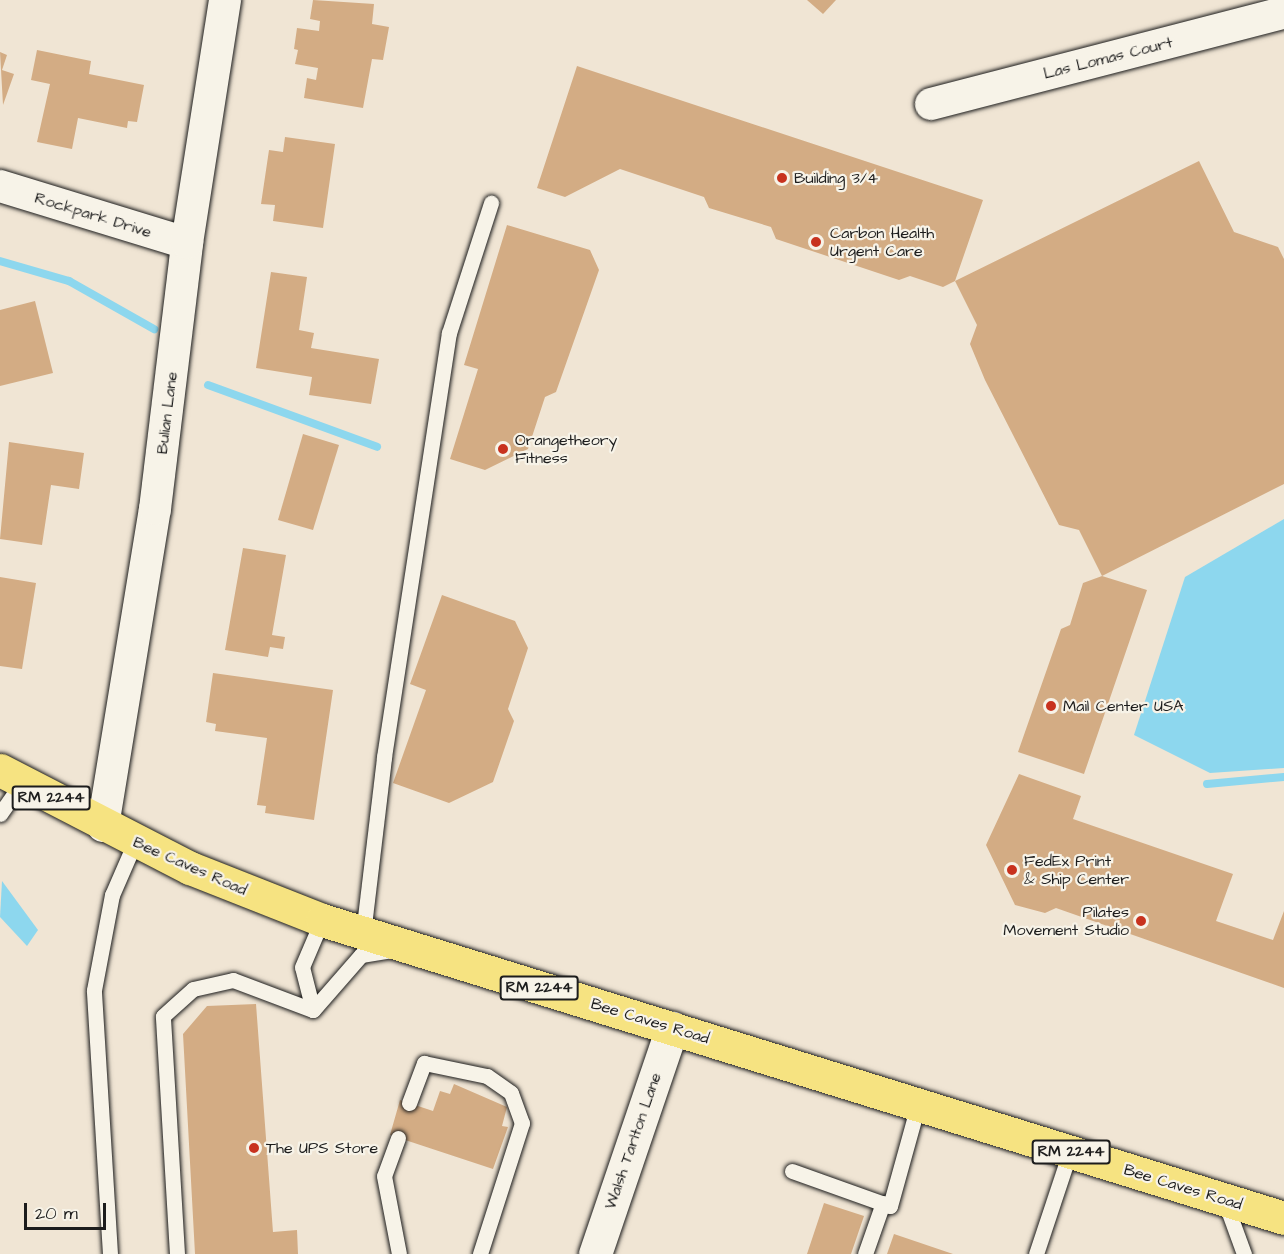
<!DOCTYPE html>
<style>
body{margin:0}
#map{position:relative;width:1284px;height:1254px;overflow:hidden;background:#f0e5d4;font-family:"Architects Daughter",sans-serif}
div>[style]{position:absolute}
.water>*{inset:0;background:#8dd7ee}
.stream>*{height:8px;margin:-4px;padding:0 4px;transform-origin:4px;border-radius:4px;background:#8dd7ee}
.building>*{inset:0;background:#d3ac84}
.roads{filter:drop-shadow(0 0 2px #1c1c1c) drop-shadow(0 0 2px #1c1c1c)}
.service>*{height:15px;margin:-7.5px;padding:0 7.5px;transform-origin:7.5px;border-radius:7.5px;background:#f7f3e8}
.minor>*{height:32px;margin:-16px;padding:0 16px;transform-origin:16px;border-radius:16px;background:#f7f3e8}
.tertiary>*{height:33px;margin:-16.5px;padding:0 16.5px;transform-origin:16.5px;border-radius:16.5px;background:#f7f3e8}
.primary>*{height:33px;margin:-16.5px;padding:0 16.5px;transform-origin:16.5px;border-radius:16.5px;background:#f6e381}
.dots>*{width:16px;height:16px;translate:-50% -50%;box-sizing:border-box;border:3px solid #f7f3e8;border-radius:50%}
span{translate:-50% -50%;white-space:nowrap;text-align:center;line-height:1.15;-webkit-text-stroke:4.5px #f7f3e8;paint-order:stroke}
.shield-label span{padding:2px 4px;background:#f7f3e8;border:2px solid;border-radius:4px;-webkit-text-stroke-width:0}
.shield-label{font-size:15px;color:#1c1c1c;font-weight:700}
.street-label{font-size:16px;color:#1c1c1c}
.poi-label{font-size:16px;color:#1c1c1c}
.left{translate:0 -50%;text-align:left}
.right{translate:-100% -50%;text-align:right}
.scale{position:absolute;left:24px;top:1203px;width:82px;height:27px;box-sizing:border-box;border:3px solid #1c1c1c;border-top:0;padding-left:8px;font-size:18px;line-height:21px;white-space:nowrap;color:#1c1c1c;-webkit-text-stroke:4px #f7f3e8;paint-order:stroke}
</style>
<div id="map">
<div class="water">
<div style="clip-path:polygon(1284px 519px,1284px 768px,1210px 773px,1134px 735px,1185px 577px)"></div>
<div style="clip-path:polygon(2px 881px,38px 930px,27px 946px,0 917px)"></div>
</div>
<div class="stream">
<div style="left:0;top:261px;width:72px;rotate:16.2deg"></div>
<div style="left:69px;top:281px;width:98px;rotate:29.5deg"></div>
<div style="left:208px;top:385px;width:180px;rotate:20.1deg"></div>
<div style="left:1207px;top:784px;width:77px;rotate:-5.2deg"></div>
</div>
<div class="building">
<div style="clip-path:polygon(313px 0,374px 4px,372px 24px,389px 27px,383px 60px,372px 59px,363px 108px,304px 98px,307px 78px,316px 80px,318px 68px,295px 64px,298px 50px,294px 49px,297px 28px,319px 31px,320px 21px,310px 19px)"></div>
<div style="clip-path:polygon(807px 0,836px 0,823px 14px)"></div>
<div style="clip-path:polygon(37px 50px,91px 61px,89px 74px,144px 85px,137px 122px,128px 121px,127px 128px,78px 118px,72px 149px,37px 142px,50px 84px,31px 80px)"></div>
<div style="clip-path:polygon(0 52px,7px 55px,2px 70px,14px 74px,3px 105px)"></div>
<div style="clip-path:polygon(577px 66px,983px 200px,955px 281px,943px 287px,910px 276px,899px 280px,776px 239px,771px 227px,709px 208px,704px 197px,620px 169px,565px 197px,537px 188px)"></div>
<div style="clip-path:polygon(285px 137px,335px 144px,323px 228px,273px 221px,275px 205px,261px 204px,269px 150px,283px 152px)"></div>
<div style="clip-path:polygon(1199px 161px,1234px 232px,1278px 247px,1284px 259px,1284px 484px,1102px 576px,1079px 530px,1059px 525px,985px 380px,970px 344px,977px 325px,955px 281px)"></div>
<div style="clip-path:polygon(507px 225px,590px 250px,599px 270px,556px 392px,545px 397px,528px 449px,485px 470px,450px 459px,478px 369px,464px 365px)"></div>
<div style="clip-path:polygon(271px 272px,307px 277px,299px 330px,314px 333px,311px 348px,379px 359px,371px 404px,309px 395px,312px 377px,256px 368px)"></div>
<div style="clip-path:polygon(35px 301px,53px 373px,0 386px,0 310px)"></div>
<div style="clip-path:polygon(303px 434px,339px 445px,313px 530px,278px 520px)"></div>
<div style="clip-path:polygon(9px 442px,84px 453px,79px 489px,51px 485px,42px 545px,0 539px)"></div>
<div style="clip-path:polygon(243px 548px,286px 555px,272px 635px,285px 637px,283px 649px,270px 647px,268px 657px,225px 650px)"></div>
<div style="clip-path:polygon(1102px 576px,1147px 590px,1084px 774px,1018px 752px,1061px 629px,1070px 625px,1083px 583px)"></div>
<div style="clip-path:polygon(0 577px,36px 583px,22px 669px,0 666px)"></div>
<div style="clip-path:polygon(442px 595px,515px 621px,528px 648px,508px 709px,514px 721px,493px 782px,449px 803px,393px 783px,426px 690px,410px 684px)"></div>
<div style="clip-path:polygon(213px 673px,333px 690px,314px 820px,265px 813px,266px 806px,257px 805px,267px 738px,215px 731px,216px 724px,206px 722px)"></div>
<div style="clip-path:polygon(1019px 774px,1081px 796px,1073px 819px,1233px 874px,1216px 921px,1273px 940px,1284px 911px,1284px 988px,1056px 908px,1045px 913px,1015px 905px,986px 845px)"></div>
<div style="clip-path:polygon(256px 1004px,273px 1232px,297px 1230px,298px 1254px,195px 1254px,183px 1034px,207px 1006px)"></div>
<div style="clip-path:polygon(454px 1084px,507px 1107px,502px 1126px,508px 1127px,493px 1169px,390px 1135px,400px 1100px,433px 1111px,440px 1091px,450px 1094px)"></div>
<div style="clip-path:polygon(824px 1203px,864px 1216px,851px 1254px,807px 1254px)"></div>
<div style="clip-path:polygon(894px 1234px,953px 1254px,887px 1254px)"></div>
</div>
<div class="roads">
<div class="service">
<div style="left:0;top:814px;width:38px;rotate:-55deg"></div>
<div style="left:363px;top:934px;width:178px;rotate:-83.2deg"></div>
<div style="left:384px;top:757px;width:429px;rotate:-81.3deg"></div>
<div style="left:449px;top:333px;width:137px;rotate:-72.1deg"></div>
<div style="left:313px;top:1010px;width:73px;rotate:-48.9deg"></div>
<div style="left:361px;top:955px;width:31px;rotate:-9deg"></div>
<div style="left:313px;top:1010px;width:44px;rotate:-104.3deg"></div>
<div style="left:302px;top:967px;width:51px;rotate:-66.9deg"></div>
<div style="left:409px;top:1103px;width:43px;rotate:-69.4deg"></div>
<div style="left:424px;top:1063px;width:64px;rotate:11.7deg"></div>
<div style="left:487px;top:1076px;width:29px;rotate:35deg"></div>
<div style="left:511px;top:1093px;width:32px;rotate:70deg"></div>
<div style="left:522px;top:1123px;width:138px;rotate:107.8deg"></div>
<div style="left:398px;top:1138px;width:40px;rotate:110.2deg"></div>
<div style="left:384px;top:1176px;width:79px;rotate:79.1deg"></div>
<div style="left:792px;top:1171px;width:104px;rotate:19.7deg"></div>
<div style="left:890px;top:1206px;width:105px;rotate:-74.5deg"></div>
<div style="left:1224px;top:1199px;width:59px;rotate:70deg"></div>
<div style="left:110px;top:1254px;width:264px;rotate:-93.5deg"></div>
<div style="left:94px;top:990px;width:97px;rotate:-79.3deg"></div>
<div style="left:112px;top:895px;width:58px;rotate:-66.5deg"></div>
<div style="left:177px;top:1254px;width:238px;rotate:-93.4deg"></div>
<div style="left:163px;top:1016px;width:40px;rotate:-42deg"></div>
<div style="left:193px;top:989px;width:41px;rotate:-12.7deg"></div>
<div style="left:233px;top:980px;width:85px;rotate:20.6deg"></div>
<div style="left:865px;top:1254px;width:54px;rotate:-70.6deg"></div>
<div style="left:1036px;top:1254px;width:108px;rotate:-71.6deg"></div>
</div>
<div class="minor">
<div style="left:931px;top:104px;width:365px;rotate:-14.5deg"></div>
<div style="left:0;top:186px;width:195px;rotate:17deg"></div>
<div style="left:103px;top:826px;width:321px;rotate:-80.7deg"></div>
<div style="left:155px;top:509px;width:268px;rotate:-83.1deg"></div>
<div style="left:187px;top:243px;width:246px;rotate:-81.1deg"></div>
</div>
<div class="tertiary">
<div style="left:595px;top:1254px;width:239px;rotate:-71.2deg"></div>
</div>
<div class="primary">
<div style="left:0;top:770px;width:214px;rotate:27.3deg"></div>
<div style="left:190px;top:868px;width:142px;rotate:21.5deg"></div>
<div style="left:322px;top:920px;width:1007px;rotate:17.21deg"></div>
</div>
</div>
<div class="dots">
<div style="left:782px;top:178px;background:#c8321e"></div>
<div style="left:816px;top:242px;background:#c8321e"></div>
<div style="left:503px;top:449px;background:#c8321e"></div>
<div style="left:1051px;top:706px;background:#c8321e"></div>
<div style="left:1012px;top:870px;background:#c8321e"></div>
<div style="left:1141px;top:921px;background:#c8321e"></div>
<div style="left:254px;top:1148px;background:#c8321e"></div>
</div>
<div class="shield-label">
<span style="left:51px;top:798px">RM 2244</span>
<span style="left:539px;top:988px">RM 2244</span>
<span style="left:1071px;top:1152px">RM 2244</span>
</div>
<div class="street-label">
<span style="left:1108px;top:58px;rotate:-14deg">Las Lomas Court</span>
<span style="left:93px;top:215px;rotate:17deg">Rockpark Drive</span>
<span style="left:167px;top:413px;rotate:-83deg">Bulian Lane</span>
<span style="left:190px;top:866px;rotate:24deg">Bee Caves Road</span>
<span style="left:650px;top:1021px;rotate:17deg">Bee Caves Road</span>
<span style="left:633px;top:1141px;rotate:-71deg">Walsh Tarlton Lane</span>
<span style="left:1183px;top:1187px;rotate:17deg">Bee Caves Road</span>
</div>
<div class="poi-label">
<span class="left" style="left:794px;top:178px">Building 3/4</span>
<span class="left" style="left:830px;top:242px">Carbon Health<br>Urgent Care</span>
<span class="left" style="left:515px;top:449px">Orangetheory<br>Fitness</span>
<span class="left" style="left:1063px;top:706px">Mail Center USA</span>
<span class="left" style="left:1024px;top:870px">FedEx Print<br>&amp; Ship Center</span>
<span class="right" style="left:1129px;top:921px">Pilates<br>Movement Studio</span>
<span class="left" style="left:266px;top:1148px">The UPS Store</span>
</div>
<div class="scale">20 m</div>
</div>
